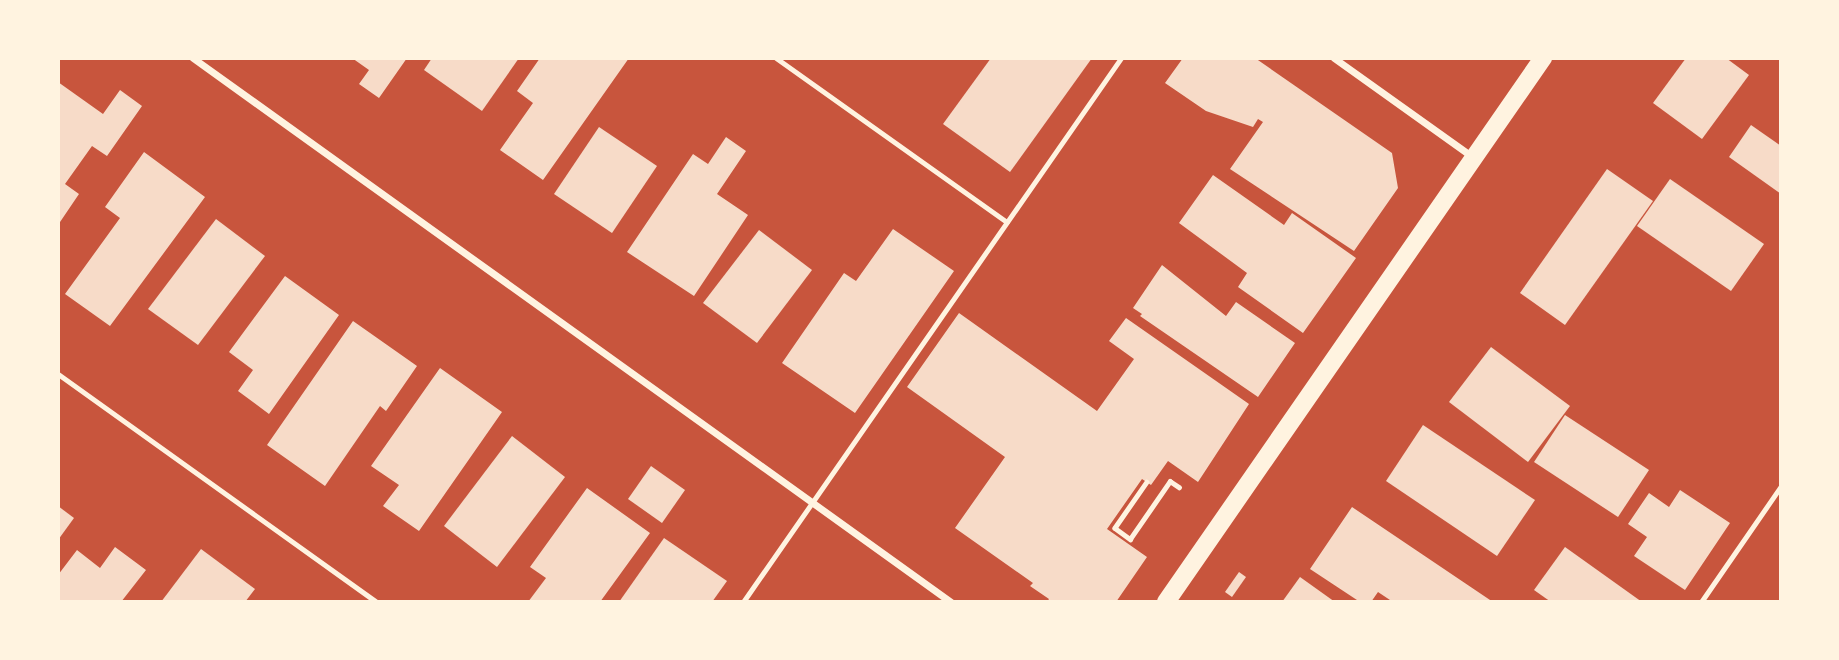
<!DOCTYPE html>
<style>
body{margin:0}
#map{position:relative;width:1839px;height:660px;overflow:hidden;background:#c8553d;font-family:Karla,sans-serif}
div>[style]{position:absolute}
.building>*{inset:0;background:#f7dbc8}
.path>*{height:4.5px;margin:-2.25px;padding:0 2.25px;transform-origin:2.25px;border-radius:2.25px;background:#fff3e0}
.service>*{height:5px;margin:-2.5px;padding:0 2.5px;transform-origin:2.5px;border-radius:2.5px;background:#fff3e0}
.minor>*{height:7px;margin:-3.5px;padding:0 3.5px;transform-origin:3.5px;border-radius:3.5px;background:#fff3e0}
.primary>*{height:18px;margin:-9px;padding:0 9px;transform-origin:9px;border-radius:9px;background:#fff3e0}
span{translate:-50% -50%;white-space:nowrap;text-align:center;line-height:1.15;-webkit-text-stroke:7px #fff3e0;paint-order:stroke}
.frame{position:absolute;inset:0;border:60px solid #fff3e0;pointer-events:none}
</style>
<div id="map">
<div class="building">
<div style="clip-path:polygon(352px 58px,407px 58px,379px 98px,359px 84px,369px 70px)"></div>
<div style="clip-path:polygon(432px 58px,519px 58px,482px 111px,424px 70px)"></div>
<div style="clip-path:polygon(540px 58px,629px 58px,543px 180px,500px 150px,533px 103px,517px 91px)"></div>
<div style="clip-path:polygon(991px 58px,1092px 58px,1010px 172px,943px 124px)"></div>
<div style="clip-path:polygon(1183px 58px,1255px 58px,1392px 153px,1398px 188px,1354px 251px,1230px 169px,1263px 122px,1258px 119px,1253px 127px,1206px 111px,1165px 83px)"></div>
<div style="clip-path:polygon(1686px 58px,1726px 58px,1749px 75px,1702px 139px,1653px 103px)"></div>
<div style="clip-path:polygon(58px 82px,103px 114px,120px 90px,142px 106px,107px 156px,92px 146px,65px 184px,79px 194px,58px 225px)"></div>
<div style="clip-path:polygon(1751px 125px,1781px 146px,1781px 194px,1729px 157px)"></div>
<div style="clip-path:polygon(599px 127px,657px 166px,612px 233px,554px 194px)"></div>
<div style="clip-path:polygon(726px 137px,746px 151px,717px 194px,748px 215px,694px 296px,627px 252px,693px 154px,708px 164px)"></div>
<div style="clip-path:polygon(144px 152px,205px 197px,110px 326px,65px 294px,120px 218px,105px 207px)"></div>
<div style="clip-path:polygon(1607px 169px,1653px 201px,1565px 325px,1520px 293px)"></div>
<div style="clip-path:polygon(1213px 175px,1284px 225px,1292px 213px,1356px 258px,1303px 333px,1238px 287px,1247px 273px,1179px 223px)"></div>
<div style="clip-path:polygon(1670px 179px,1764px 244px,1731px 291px,1637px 226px)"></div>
<div style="clip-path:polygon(216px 219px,265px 256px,198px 345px,148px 309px)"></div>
<div style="clip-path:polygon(893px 229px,954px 271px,855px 413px,782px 363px,844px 273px,856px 281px)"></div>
<div style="clip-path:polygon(759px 230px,812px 270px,757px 343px,703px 303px)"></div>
<div style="clip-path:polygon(1162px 265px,1226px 316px,1236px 302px,1295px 343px,1258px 397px,1140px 316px,1142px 314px,1133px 308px)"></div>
<div style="clip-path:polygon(285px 276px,339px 315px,269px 414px,238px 391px,253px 370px,229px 352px)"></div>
<div style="clip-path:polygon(959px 313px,1097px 411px,1134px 359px,1109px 341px,1126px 318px,1249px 404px,1198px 482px,1168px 461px,1151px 485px,1142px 479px,1107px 529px,1147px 557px,1116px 602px,1047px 602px,1049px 599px,1030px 586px,1033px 583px,955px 528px,1005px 457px,907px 387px)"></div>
<div style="clip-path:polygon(353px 321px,417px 366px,386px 411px,380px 406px,325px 486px,267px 445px)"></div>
<div style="clip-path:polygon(1491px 347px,1570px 406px,1528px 462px,1449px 402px)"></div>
<div style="clip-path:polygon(440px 368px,502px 412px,419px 531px,383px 506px,399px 485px,371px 466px)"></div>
<div style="clip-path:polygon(1565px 415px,1649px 470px,1618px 517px,1534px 462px)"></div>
<div style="clip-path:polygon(1423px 425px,1535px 500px,1497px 556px,1386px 481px)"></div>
<div style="clip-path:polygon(512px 436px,565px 477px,497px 567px,444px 526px)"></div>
<div style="clip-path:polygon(651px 466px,685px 490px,662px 523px,628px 499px)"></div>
<div style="clip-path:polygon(587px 488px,650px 533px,600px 602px,528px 602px,546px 578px,530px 567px)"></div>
<div style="clip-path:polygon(1680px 490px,1730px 523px,1685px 590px,1634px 556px,1647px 537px,1628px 524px,1649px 493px,1669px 507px)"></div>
<div style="clip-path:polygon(58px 506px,74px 518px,58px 540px)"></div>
<div style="clip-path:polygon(1352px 507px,1493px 602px,1393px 602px,1378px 592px,1371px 602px,1360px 602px,1310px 569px)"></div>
<div style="clip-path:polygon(664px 538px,727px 581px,712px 602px,619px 602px)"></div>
<div style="clip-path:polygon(115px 547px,146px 570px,121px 602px,58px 602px,58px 575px,77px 550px,100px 568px)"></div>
<div style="clip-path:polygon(1565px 547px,1642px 602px,1551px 602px,1534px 590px)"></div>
<div style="clip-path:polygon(201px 549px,255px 589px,245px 602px,161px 602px)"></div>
<div style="clip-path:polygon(1239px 572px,1246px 577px,1232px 597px,1225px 592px)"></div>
<div style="clip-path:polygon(1300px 577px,1335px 602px,1282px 602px)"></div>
</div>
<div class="path">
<div style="left:1147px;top:482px;width:56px;rotate:124.8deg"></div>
<div style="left:1115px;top:528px;width:19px;rotate:36deg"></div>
<div style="left:1130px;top:539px;width:70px;rotate:-55.4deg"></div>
<div style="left:1170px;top:481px;width:11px;rotate:34deg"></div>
</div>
<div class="service">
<div style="left:776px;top:58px;width:283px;rotate:35.4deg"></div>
<div style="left:58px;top:374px;width:391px;rotate:35.6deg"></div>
<div style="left:743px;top:602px;width:662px;rotate:-55.21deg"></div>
<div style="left:1701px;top:602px;width:141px;rotate:-55.4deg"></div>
</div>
<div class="minor">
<div style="left:193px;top:58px;width:933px;rotate:35.67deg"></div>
<div style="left:1334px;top:58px;width:171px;rotate:35.5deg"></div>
</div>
<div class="primary">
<div style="left:1166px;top:602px;width:662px;rotate:-55.28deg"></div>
</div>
<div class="frame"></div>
</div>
